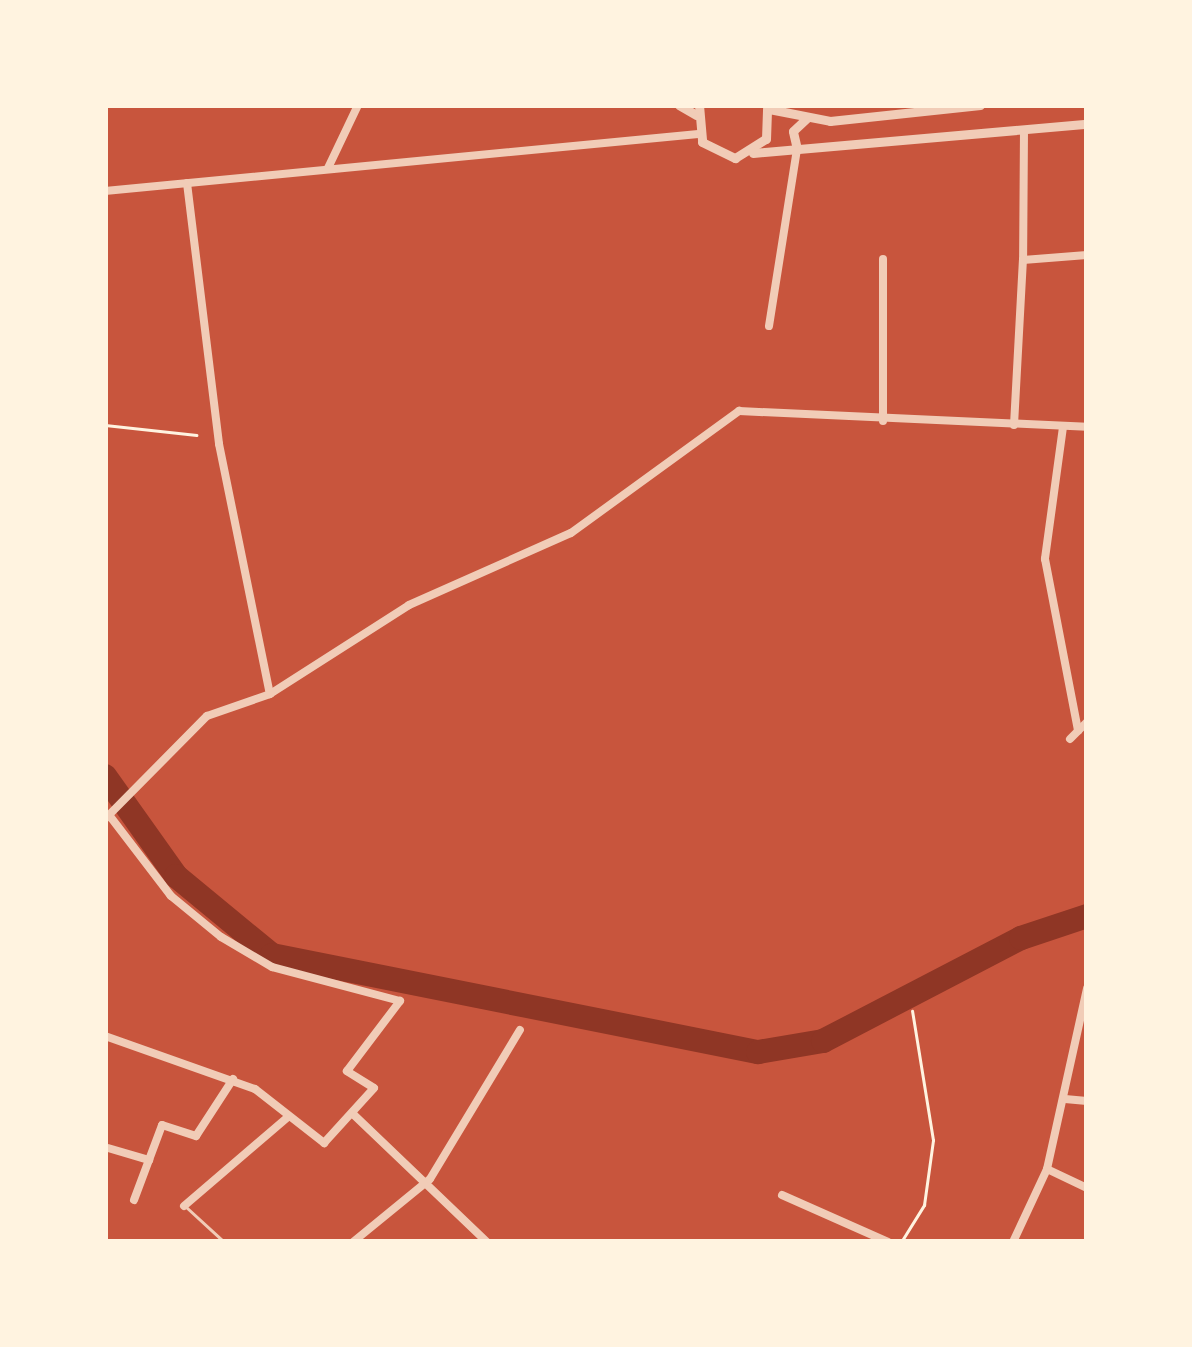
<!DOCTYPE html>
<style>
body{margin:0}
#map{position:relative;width:1192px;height:1347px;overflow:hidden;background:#c8553d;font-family:Inter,sans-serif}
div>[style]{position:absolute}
.river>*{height:24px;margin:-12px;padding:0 12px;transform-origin:12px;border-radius:12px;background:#8f3625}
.path>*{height:3px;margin:-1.5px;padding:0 1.5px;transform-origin:1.5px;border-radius:1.5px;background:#fff3e0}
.service>*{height:3px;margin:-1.5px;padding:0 1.5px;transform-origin:1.5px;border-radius:1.5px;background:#f1ccb7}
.minor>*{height:8px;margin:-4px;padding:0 4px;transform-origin:4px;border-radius:4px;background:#f1ccb7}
.tertiary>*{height:9px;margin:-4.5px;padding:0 4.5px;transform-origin:4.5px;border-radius:4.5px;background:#f1ccb7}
span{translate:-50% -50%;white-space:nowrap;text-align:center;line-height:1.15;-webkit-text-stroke:9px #fff3e0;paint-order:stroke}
.frame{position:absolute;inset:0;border:108px solid #fff3e0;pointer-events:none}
</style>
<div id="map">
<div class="river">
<div style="left:105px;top:776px;width:123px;rotate:54.6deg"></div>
<div style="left:176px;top:876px;width:124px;rotate:39.5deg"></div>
<div style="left:272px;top:955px;width:496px;rotate:11.3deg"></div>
<div style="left:758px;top:1052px;width:66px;rotate:-9.6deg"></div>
<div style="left:823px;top:1041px;width:223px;rotate:-27.5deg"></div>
<div style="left:1021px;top:938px;width:70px;rotate:-18.4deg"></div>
</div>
<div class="path">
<div style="left:105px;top:425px;width:92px;rotate:6.3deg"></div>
<div style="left:901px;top:1242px;width:44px;rotate:-58.1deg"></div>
<div style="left:924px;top:1205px;width:66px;rotate:-82.1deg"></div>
<div style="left:933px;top:1140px;width:131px;rotate:-99.2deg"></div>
</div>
<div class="service">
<div style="left:186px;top:1207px;width:52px;rotate:42.6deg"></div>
</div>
<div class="minor">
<div style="left:1024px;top:130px;width:130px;rotate:90.4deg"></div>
<div style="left:1023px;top:260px;width:64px;rotate:-4.5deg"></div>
<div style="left:328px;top:168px;width:70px;rotate:-64.5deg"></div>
<div style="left:187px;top:183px;width:263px;rotate:83deg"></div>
<div style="left:219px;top:444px;width:255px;rotate:78.5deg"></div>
<div style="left:105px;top:191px;width:596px;rotate:-5.49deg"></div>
<div style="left:883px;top:259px;width:162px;rotate:90deg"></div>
<div style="left:769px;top:326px;width:179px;rotate:-81deg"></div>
<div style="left:1014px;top:425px;width:165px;rotate:-86.9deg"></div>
<div style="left:1063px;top:427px;width:133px;rotate:97.8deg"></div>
<div style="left:1045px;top:559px;width:175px;rotate:79.1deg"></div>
<div style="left:1070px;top:739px;width:24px;rotate:-45deg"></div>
<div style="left:105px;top:819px;width:145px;rotate:-45.3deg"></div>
<div style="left:207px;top:716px;width:67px;rotate:-19.2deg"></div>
<div style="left:270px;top:694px;width:165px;rotate:-32.6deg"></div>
<div style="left:409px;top:605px;width:177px;rotate:-24deg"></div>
<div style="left:571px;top:533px;width:208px;rotate:-36deg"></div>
<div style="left:739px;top:411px;width:348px;rotate:2.6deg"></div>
<div style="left:105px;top:1036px;width:159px;rotate:19.5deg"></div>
<div style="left:255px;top:1089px;width:88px;rotate:38deg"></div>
<div style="left:324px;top:1143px;width:74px;rotate:-47.7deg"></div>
<div style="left:374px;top:1088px;width:32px;rotate:-148deg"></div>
<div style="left:347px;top:1071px;width:88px;rotate:-52.9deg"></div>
<div style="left:400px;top:1001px;width:132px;rotate:-165.1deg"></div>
<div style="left:272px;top:967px;width:59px;rotate:-149.5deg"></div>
<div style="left:221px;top:937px;width:65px;rotate:-140.6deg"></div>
<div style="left:171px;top:896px;width:102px;rotate:-127.4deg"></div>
<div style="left:1065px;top:1099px;width:22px;rotate:5deg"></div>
<div style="left:353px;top:1114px;width:185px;rotate:43.7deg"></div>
<div style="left:108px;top:1148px;width:43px;rotate:16.3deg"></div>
<div style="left:1047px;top:1169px;width:44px;rotate:25.4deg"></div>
<div style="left:782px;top:1195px;width:116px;rotate:23.9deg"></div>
<div style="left:134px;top:1200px;width:80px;rotate:-69.5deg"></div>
<div style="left:162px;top:1125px;width:36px;rotate:18deg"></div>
<div style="left:196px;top:1136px;width:68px;rotate:-57deg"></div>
<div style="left:184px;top:1206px;width:138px;rotate:-40.6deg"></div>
<div style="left:353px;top:1242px;width:99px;rotate:-39.3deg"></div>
<div style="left:430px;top:1179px;width:174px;rotate:-58.9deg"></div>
<div style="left:1013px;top:1242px;width:81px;rotate:-65deg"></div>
<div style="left:1047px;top:1169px;width:185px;rotate:-77.5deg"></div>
</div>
<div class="tertiary">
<div style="left:679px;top:105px;width:20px;rotate:30deg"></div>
<div style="left:699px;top:105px;width:37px;rotate:85deg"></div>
<div style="left:702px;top:142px;width:37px;rotate:26deg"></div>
<div style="left:735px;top:158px;width:36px;rotate:-32deg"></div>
<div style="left:766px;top:139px;width:34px;rotate:-88deg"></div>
<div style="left:769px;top:109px;width:62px;rotate:11.1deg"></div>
<div style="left:830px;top:121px;width:151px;rotate:-6.1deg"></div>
<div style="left:797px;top:149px;width:18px;rotate:-103deg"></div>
<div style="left:793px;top:131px;width:19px;rotate:-43deg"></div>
<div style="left:753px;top:153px;width:335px;rotate:-5deg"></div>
</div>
<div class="frame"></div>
</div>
